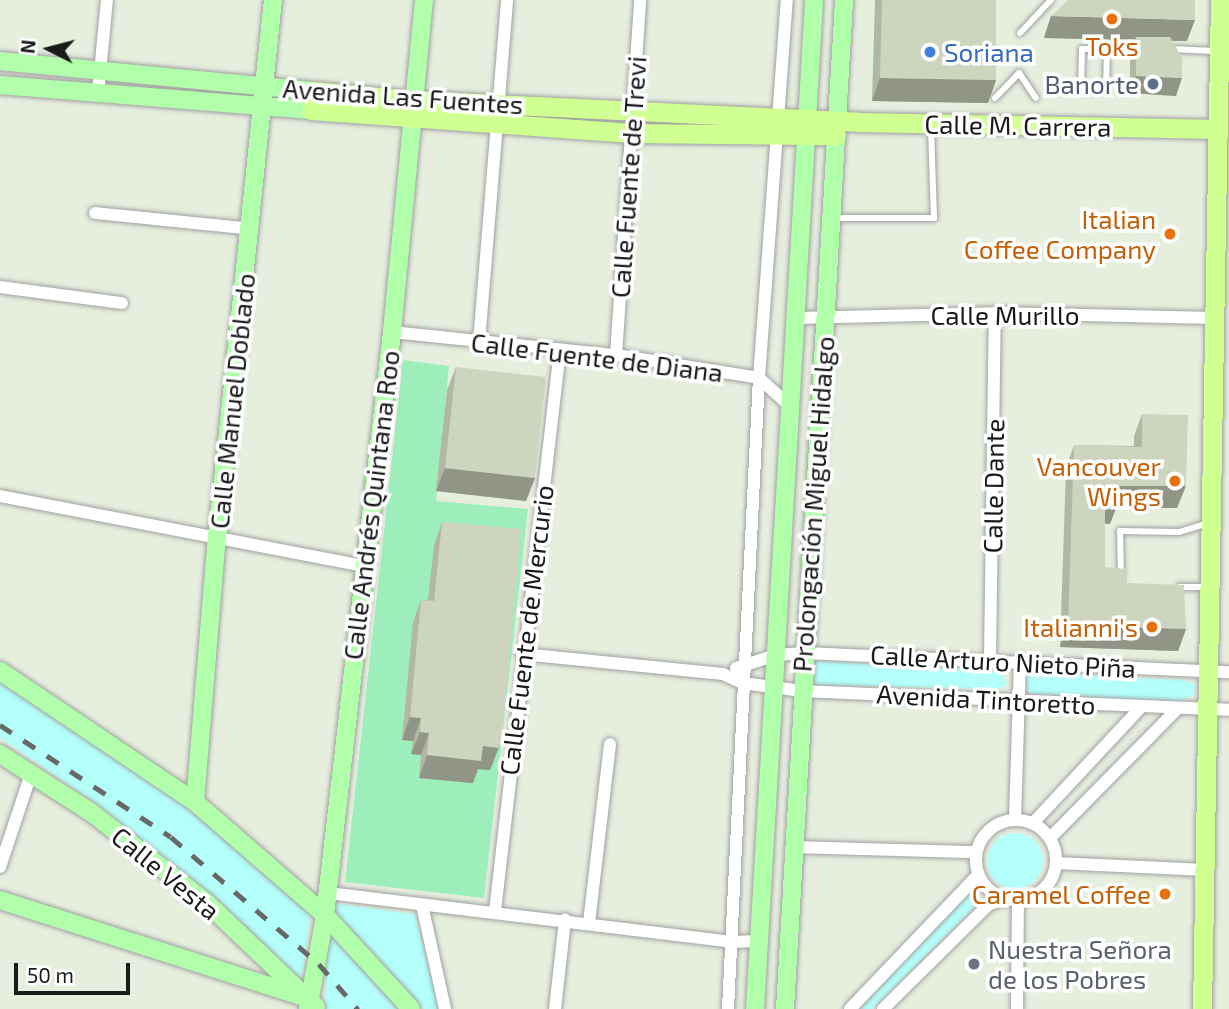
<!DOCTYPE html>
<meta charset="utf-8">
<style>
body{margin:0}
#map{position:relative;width:1229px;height:1009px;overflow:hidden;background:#e6eede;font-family:"Exo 2",sans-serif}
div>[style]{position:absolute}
.grass>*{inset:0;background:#9deebb}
.park>*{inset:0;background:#b4fffa}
.round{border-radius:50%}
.roads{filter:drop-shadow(0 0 2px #a1a1a1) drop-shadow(0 0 2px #a1a1a1)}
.lane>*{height:6px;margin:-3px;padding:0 3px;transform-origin:3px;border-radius:3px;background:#fff}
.street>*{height:12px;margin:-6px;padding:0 6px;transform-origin:6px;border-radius:6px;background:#fff}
.street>.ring{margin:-6px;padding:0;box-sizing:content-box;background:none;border:12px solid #fff;border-radius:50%}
.secondary>*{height:18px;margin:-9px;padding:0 9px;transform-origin:9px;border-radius:9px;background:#b2ffab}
.primary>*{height:19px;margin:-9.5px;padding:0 9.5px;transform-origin:9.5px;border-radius:9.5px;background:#d0ff92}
.rail>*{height:4.5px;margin-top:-2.25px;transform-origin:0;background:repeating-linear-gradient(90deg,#686868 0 14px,transparent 0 28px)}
.wall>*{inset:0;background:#b1b7a3}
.shaded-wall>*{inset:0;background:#909585}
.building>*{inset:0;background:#ced5be}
.dots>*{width:19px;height:19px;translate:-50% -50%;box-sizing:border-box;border:4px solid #fff;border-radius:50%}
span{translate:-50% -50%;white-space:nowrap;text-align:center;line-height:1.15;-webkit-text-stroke:7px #fff;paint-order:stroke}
.food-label{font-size:26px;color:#c56008}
.right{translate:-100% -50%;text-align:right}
.shop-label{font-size:26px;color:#366cbe}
.left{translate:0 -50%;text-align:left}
.service-label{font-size:26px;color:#4e5e75}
.street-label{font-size:26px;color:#1a1a1a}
.worship-label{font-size:26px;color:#5b616d}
.north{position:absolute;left:14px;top:14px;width:70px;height:70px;-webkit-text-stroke:5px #fff;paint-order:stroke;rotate:276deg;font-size:19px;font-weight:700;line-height:28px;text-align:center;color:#1a1a1a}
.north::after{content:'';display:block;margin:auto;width:24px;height:32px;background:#1a1a1a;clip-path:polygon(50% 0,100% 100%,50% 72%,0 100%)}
.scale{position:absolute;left:14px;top:963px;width:116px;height:32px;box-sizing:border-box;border:4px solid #1a1a1a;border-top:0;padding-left:9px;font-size:21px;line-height:24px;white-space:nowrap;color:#1a1a1a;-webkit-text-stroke:5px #fff;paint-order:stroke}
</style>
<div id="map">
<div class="grass">
<div style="clip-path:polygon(403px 360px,449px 366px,436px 501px,528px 509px,484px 898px,345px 882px)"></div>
</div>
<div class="park">
<div style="clip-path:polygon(818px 661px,1000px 671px,1008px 684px,1000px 689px,816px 685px,809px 680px,812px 665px)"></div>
<div style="clip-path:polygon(1031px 672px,1182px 680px,1195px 684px,1194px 695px,1174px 703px,1034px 694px,1022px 690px,1023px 679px)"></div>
<div style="clip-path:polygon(0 681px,196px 813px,311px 911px,301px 982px,220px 906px,93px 801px,0 738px)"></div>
<div class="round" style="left:987px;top:833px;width:56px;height:56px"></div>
<div style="clip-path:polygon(968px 895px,975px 906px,872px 1009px,857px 1009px)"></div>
<div style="clip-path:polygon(332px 903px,415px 914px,439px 1009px,423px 1009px,332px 915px)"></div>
<div style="clip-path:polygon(339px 937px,407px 1009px,324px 1009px,327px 949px,332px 938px)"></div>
</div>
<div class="roads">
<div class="lane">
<div style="left:1020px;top:33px;width:45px;rotate:-46.8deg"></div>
<div style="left:1107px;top:49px;width:41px;rotate:91.4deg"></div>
<div style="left:1106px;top:90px;width:25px;rotate:180deg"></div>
<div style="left:1081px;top:90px;width:41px;rotate:-88.6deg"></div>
<div style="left:1082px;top:49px;width:56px"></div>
<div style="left:1170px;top:49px;width:45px;rotate:2.5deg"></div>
<div style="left:995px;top:98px;width:35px;rotate:-46deg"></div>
<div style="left:1019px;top:73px;width:30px;rotate:56deg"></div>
<div style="left:832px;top:218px;width:102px"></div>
<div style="left:934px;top:218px;width:90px;rotate:-91.9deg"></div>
<div style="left:1121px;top:577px;width:46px;rotate:-91.2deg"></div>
<div style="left:1120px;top:531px;width:59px;rotate:1deg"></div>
<div style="left:1179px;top:532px;width:28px;rotate:-17deg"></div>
<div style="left:1179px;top:587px;width:27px"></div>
</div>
<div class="street">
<div style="left:98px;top:93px;width:93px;rotate:-84.5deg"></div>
<div style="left:95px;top:213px;width:158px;rotate:5.8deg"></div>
<div style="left:0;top:287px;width:123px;rotate:7.5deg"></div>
<div style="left:796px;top:318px;width:199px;rotate:-1.4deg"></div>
<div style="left:995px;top:313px;width:219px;rotate:1.3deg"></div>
<div style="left:392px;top:332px;width:225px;rotate:5.9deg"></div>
<div style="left:616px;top:355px;width:145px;rotate:9.1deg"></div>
<div style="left:759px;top:378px;width:42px;rotate:42.1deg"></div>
<div style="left:479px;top:342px;width:343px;rotate:-85.3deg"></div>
<div style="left:616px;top:355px;width:356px;rotate:-86.1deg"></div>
<div style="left:0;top:496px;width:369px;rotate:10.9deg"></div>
<div style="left:522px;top:654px;width:202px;rotate:5.7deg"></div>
<div style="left:723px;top:674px;width:21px;rotate:25deg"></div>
<div style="left:742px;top:683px;width:61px;rotate:7.6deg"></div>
<div style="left:802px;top:691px;width:427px;rotate:2.5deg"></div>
<div style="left:990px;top:658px;width:345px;rotate:-89.2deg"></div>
<div style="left:736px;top:668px;width:42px;rotate:-18deg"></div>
<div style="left:776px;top:655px;width:29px;rotate:-4deg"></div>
<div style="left:805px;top:653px;width:424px;rotate:2.6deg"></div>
<div style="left:1015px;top:819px;width:159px;rotate:-88.2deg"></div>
<div class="ring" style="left:976px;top:820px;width:68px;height:68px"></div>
<div style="left:1033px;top:823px;width:160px;rotate:-47deg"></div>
<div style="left:1050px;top:838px;width:181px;rotate:-45.4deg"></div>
<div style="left:792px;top:847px;width:184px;rotate:1.6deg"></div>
<div style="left:1056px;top:863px;width:150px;rotate:2.7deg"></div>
<div style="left:0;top:867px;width:98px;rotate:-71.6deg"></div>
<div style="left:328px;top:893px;width:405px;rotate:6.9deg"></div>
<div style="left:730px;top:942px;width:29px;rotate:-2deg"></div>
<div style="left:422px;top:905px;width:107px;rotate:77.5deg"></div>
<div style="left:495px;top:911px;width:565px;rotate:-83.39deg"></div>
<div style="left:589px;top:923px;width:180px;rotate:-83.3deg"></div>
<div style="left:555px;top:1009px;width:90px;rotate:-83.6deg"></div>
<div style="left:728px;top:1009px;width:632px;rotate:-87.19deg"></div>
<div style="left:759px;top:378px;width:379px;rotate:-85.8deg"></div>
<div style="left:850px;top:1009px;width:185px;rotate:-46.3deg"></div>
<div style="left:883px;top:1009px;width:148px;rotate:-44.7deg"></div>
<div style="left:988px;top:905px;width:16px;rotate:-22deg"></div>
<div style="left:1017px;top:1009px;width:108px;rotate:-89.5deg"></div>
</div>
<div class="secondary">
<div style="left:0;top:61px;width:313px;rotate:5.5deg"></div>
<div style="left:0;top:85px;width:312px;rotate:4.6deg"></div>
<div style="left:0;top:671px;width:235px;rotate:33.9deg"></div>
<div style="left:195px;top:802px;width:172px;rotate:41deg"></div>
<div style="left:325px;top:915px;width:127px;rotate:47.5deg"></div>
<div style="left:0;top:754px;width:109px;rotate:32.7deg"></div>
<div style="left:92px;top:813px;width:147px;rotate:38.1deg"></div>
<div style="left:208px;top:904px;width:149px;rotate:43.6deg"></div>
<div style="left:195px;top:802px;width:266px;rotate:-85.3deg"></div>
<div style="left:217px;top:537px;width:540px;rotate:-84.05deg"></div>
<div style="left:0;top:900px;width:319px;rotate:17.7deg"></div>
<div style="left:308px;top:1009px;width:96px;rotate:-79.7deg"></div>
<div style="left:325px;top:915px;width:587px;rotate:-83.44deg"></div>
<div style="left:392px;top:332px;width:334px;rotate:-84.5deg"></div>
<div style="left:755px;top:1009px;width:1011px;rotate:-86.65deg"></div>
<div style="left:785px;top:1009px;width:1011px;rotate:-86.65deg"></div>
</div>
<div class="primary">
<div style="left:312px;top:91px;width:100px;rotate:5.1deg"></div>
<div style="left:412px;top:100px;width:447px;rotate:2.8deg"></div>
<div style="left:858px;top:122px;width:360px;rotate:1.1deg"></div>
<div style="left:311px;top:110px;width:321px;rotate:4.1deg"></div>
<div style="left:631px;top:133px;width:205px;rotate:0.6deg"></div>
<div style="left:1202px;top:1009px;width:1009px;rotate:-88.98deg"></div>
</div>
</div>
<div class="rail">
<div style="left:0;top:725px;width:204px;rotate:33.2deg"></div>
<div style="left:171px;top:837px;width:195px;rotate:40.6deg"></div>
<div style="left:319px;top:964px;width:60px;rotate:49.1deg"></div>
</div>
<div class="wall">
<div style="clip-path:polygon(875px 0,996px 0,996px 80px,988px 103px,872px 101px)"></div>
<div style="clip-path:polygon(1051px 16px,1187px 41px,1172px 41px,1176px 96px,1130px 93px,1130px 55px,1135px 40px,1044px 38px)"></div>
<div style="clip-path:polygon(456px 367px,535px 478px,526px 501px,436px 491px,447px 390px)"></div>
<div style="clip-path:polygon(1142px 414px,1177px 508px,1116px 508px,1110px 524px,1105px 523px,1105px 567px,1127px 583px,1186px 629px,1178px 651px,1060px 647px,1066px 468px,1074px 445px,1134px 446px,1134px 436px)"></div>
<div style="clip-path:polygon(442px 522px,494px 762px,490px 770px,478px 769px,473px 783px,419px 778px,421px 755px,411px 754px,413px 741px,402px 740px,413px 622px,421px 600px,428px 600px,434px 545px)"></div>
</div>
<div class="shaded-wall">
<div style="clip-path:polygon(1051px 16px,1195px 20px,1187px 41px,1136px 40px,1136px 37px,1135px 40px,1044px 38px)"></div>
<div style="clip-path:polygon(1136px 76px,1182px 78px,1176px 96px,1130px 93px)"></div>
<div style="clip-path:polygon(880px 78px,996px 80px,988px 103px,872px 101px)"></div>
<div style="clip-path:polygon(445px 468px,535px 478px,526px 501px,436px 491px)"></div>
<div style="clip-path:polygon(1119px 486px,1186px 486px,1177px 508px,1116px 508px,1110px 524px,1097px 523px,1105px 501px)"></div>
<div style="clip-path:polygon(1068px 625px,1186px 629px,1178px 651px,1060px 647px)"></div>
<div style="clip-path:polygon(410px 717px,421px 718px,413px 741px,402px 740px)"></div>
<div style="clip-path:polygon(420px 732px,429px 733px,421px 755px,411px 754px)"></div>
<div style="clip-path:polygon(502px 739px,490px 770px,478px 769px,473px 783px,419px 778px,427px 755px,483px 746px)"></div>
</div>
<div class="building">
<div style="clip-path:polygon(882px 0,996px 0,996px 80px,880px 78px)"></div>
<div style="clip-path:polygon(1068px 0,1195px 0,1195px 20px,1051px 16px)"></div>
<div style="clip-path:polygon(1136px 37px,1170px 37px,1182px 57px,1182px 78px,1136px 76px)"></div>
<div style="clip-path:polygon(456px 367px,546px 377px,535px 478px,445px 468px)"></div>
<div style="clip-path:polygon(1142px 414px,1188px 415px,1186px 486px,1119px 486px,1118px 501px,1105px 501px,1105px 567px,1127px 569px,1127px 583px,1184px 585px,1186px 629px,1068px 625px,1074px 445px,1142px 447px)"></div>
<div style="clip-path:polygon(442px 522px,521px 529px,502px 739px,498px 748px,483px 746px,481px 761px,427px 755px,429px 733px,420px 732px,421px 718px,410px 717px,421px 600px,434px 601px)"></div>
</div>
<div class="dots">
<div style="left:1112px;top:19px;background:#e8710a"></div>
<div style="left:930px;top:52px;background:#3f7fe0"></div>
<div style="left:1153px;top:84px;background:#5c6f8a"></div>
<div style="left:1170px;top:234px;background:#e8710a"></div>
<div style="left:1175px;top:481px;background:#e8710a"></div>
<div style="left:1152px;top:627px;background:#e8710a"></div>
<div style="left:1165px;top:894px;background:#e8710a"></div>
<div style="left:974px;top:964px;background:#6b7280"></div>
</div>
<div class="food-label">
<span style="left:1112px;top:46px">Toks</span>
<span class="right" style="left:1156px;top:234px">Italian<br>Coffee Company</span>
<span class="right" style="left:1161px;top:481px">Vancouver<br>Wings</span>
<span class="right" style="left:1138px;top:627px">Italianni's</span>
<span class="right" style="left:1151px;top:894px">Caramel Coffee</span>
</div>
<div class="shop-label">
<span class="left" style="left:944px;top:52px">Soriana</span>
</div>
<div class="service-label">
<span class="right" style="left:1139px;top:84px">Banorte</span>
</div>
<div class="street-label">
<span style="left:403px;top:96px;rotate:4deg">Avenida Las Fuentes</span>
<span style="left:1018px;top:125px;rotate:1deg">Calle M. Carrera</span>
<span style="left:628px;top:177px;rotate:-86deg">Calle Fuente de Trevi</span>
<span style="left:1005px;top:315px">Calle Murillo</span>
<span style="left:597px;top:357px;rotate:7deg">Calle Fuente de Diana</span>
<span style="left:232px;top:401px;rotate:-84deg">Calle Manuel Doblado</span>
<span style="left:993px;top:486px;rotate:-89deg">Calle Dante</span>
<span style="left:813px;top:504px;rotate:-86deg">Prolongación Miguel Hidalgo</span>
<span style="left:371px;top:505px;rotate:-83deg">Calle Andrés Quintana Roo</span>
<span style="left:526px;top:630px;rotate:-83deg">Calle Fuente de Mercurio</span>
<span style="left:1003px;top:661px;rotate:3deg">Calle Arturo Nieto Piña</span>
<span style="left:986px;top:699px;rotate:3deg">Avenida Tintoretto</span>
<span style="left:166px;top:873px;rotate:39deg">Calle Vesta</span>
</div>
<div class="worship-label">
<span class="left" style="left:988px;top:964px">Nuestra Señora<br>de los Pobres</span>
</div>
<div class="north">N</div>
<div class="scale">50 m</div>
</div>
